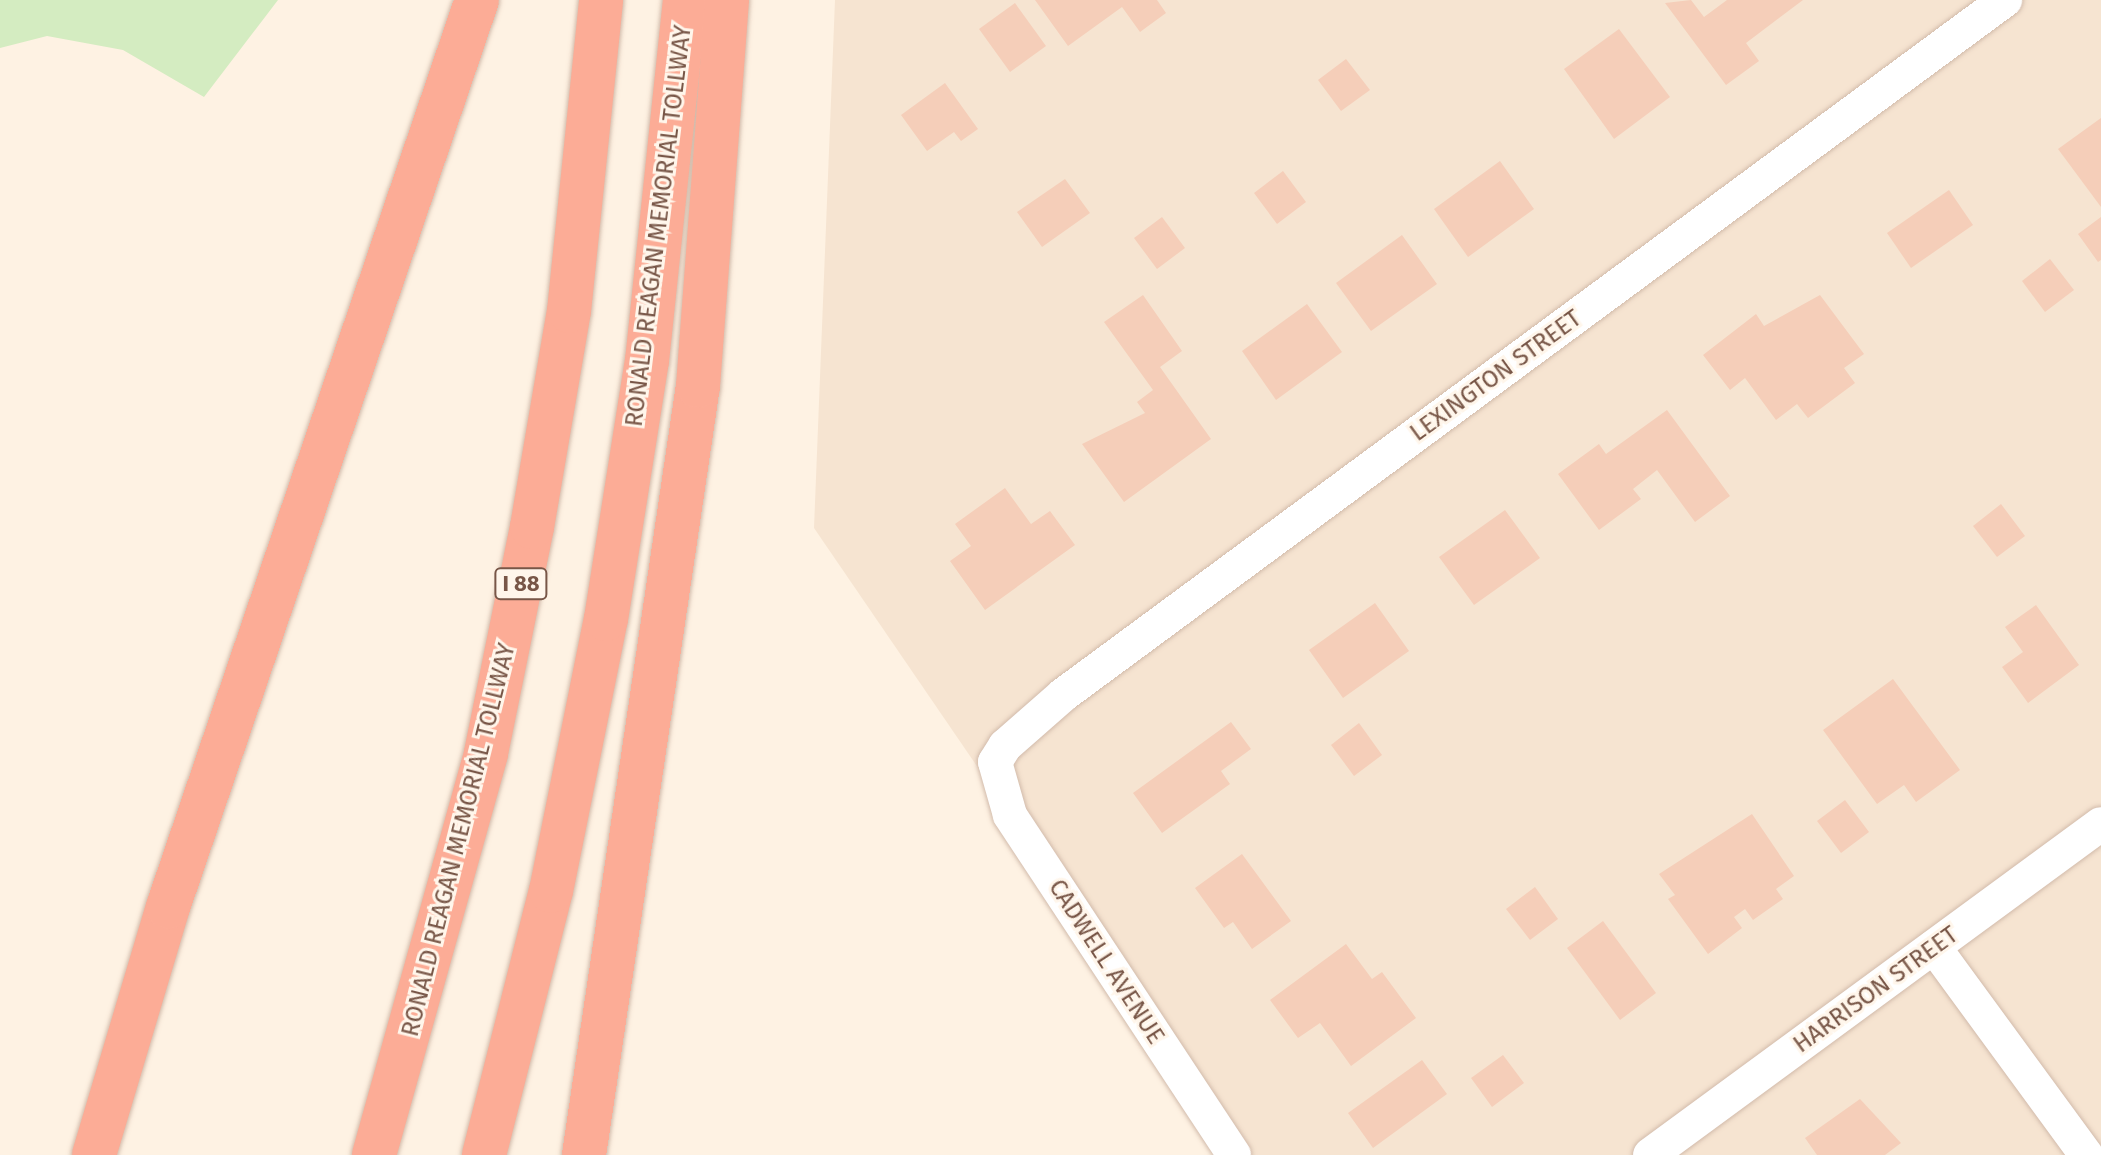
<!DOCTYPE html>
<style>
body{margin:0}
#map{position:relative;width:2101px;height:1155px;overflow:hidden;background:#fef2e3;font-family:"Fira Sans",sans-serif}
div>[style]{position:absolute}
.residential>*{inset:0;background:#f6e4d1}
.green>*{inset:0;background:#d4ecc1}
.building>*{inset:0;background:#f5ceb9}
.roads{filter:drop-shadow(0 0 2px #d2bbab) drop-shadow(0 0 2px #d2bbab)}
.street>*{height:34px;margin:-17px;padding:0 17px;transform-origin:17px;border-radius:17px;background:#fff}
.highway>*{height:44px;margin:-22px;padding:0 22px;transform-origin:22px;border-radius:22px;background:#fcac96}
span{translate:-50% -50%;white-space:nowrap;text-align:center;line-height:1.15;-webkit-text-stroke:6px #fff6eb;paint-order:stroke}
.shield-label span{padding:2px 6px;background:#fff6eb;border:2px solid;border-radius:6px;-webkit-text-stroke-width:0}
.shield-label{font-size:22px;color:#785647;font-weight:700}
.street-label{font-size:24px;color:#785647}
</style>
<div id="map">
<div class="residential">
<div style="clip-path:polygon(835px 0,2101px 0,2101px 1155px,1243px 1155px,814px 528px)"></div>
</div>
<div class="green">
<div style="clip-path:polygon(0 0,278px 0,204px 97px,123px 50px,47px 36px,0 48px)"></div>
</div>
<div class="building">
<div style="clip-path:polygon(1035px 0,1157px 0,1166px 13px,1140px 32px,1122px 7px,1068px 46px)"></div>
<div style="clip-path:polygon(1691px 0,1704px 17px,1727px 0,1803px 0,1746px 43px,1759px 61px,1726px 85px,1665px 3px)"></div>
<div style="clip-path:polygon(1015px 3px,1046px 46px,1010px 72px,979px 29px)"></div>
<div style="clip-path:polygon(1619px 29px,1670px 97px,1614px 139px,1564px 69px)"></div>
<div style="clip-path:polygon(1346px 59px,1370px 90px,1341px 111px,1318px 80px)"></div>
<div style="clip-path:polygon(945px 83px,978px 129px,961px 141px,954px 132px,927px 151px,901px 115px)"></div>
<div style="clip-path:polygon(2101px 118px,2101px 207px,2058px 149px)"></div>
<div style="clip-path:polygon(1500px 161px,1534px 209px,1468px 257px,1434px 209px)"></div>
<div style="clip-path:polygon(1283px 171px,1306px 202px,1277px 224px,1254px 193px)"></div>
<div style="clip-path:polygon(1065px 179px,1090px 213px,1042px 247px,1017px 212px)"></div>
<div style="clip-path:polygon(1949px 190px,1973px 225px,1911px 268px,1887px 233px)"></div>
<div style="clip-path:polygon(1162px 217px,1185px 248px,1157px 269px,1134px 238px)"></div>
<div style="clip-path:polygon(2101px 217px,2101px 260px,2098px 262px,2078px 234px)"></div>
<div style="clip-path:polygon(1402px 235px,1437px 284px,1371px 331px,1336px 283px)"></div>
<div style="clip-path:polygon(2050px 259px,2074px 290px,2045px 312px,2022px 281px)"></div>
<div style="clip-path:polygon(1143px 295px,1182px 351px,1160px 367px,1211px 439px,1124px 502px,1082px 444px,1145px 413px,1137px 402px,1153px 390px,1104px 322px)"></div>
<div style="clip-path:polygon(1820px 295px,1864px 354px,1844px 368px,1855px 383px,1808px 418px,1797px 404px,1776px 420px,1745px 378px,1730px 390px,1703px 355px,1756px 314px,1764px 326px)"></div>
<div style="clip-path:polygon(1307px 304px,1342px 352px,1276px 400px,1242px 351px)"></div>
<div style="clip-path:polygon(1667px 410px,1730px 496px,1695px 522px,1657px 470px,1633px 489px,1641px 499px,1599px 530px,1558px 474px,1599px 444px,1606px 454px)"></div>
<div style="clip-path:polygon(1005px 488px,1031px 524px,1050px 511px,1075px 545px,985px 610px,950px 561px,971px 546px,955px 524px)"></div>
<div style="clip-path:polygon(2001px 504px,2025px 536px,1997px 557px,1973px 526px)"></div>
<div style="clip-path:polygon(1505px 510px,1540px 558px,1474px 605px,1439px 557px)"></div>
<div style="clip-path:polygon(1375px 603px,1409px 651px,1343px 698px,1309px 650px)"></div>
<div style="clip-path:polygon(2036px 605px,2079px 665px,2028px 703px,2002px 667px,2023px 652px,2005px 627px)"></div>
<div style="clip-path:polygon(1893px 679px,1960px 770px,1916px 802px,1904px 785px,1877px 804px,1823px 730px)"></div>
<div style="clip-path:polygon(1231px 722px,1251px 749px,1221px 771px,1230px 784px,1162px 833px,1133px 793px)"></div>
<div style="clip-path:polygon(1359px 723px,1382px 755px,1354px 776px,1331px 745px)"></div>
<div style="clip-path:polygon(1845px 800px,1869px 832px,1841px 853px,1817px 821px)"></div>
<div style="clip-path:polygon(1752px 814px,1794px 876px,1776px 889px,1783px 899px,1753px 920px,1745px 909px,1734px 917px,1742px 928px,1708px 954px,1668px 899px,1675px 895px,1659px 874px)"></div>
<div style="clip-path:polygon(1242px 854px,1291px 921px,1252px 949px,1233px 922px,1224px 928px,1195px 888px)"></div>
<div style="clip-path:polygon(1535px 887px,1558px 919px,1530px 940px,1506px 909px)"></div>
<div style="clip-path:polygon(1603px 921px,1656px 993px,1620px 1020px,1567px 948px)"></div>
<div style="clip-path:polygon(1346px 944px,1372px 979px,1382px 972px,1416px 1018px,1351px 1066px,1320px 1023px,1298px 1038px,1270px 1000px)"></div>
<div style="clip-path:polygon(1503px 1055px,1524px 1083px,1492px 1107px,1471px 1078px)"></div>
<div style="clip-path:polygon(1422px 1060px,1447px 1094px,1373px 1148px,1348px 1113px)"></div>
<div style="clip-path:polygon(1860px 1099px,1901px 1143px,1885px 1155px,1817px 1155px,1805px 1138px)"></div>
</div>
<div class="roads">
<div class="street">
<div style="left:1934px;top:947px;width:258px;rotate:53.8deg"></div>
<div style="left:1234px;top:1155px;width:407px;rotate:-123.4deg"></div>
<div style="left:1010px;top:815px;width:55px;rotate:-105.8deg"></div>
<div style="left:995px;top:762px;width:19px;rotate:-58deg"></div>
<div style="left:1005px;top:746px;width:77px;rotate:-41.3deg"></div>
<div style="left:1063px;top:695px;width:1171px;rotate:-36.42deg"></div>
<div style="left:1650px;top:1155px;width:559px;rotate:-36.28deg"></div>
</div>
<div class="highway">
<div style="left:94px;top:1155px;width:259px;rotate:-73.4deg"></div>
<div style="left:168px;top:907px;width:958px;rotate:-71.19deg"></div>
<div style="left:374px;top:1155px;width:417px;rotate:-74.4deg"></div>
<div style="left:486px;top:753px;width:231px;rotate:-78.5deg"></div>
<div style="left:532px;top:527px;width:219px;rotate:-80.3deg"></div>
<div style="left:569px;top:311px;width:313px;rotate:-84.1deg"></div>
<div style="left:484px;top:1155px;width:272px;rotate:-75.8deg"></div>
<div style="left:551px;top:891px;width:278px;rotate:-78.6deg"></div>
<div style="left:606px;top:619px;width:261px;rotate:-81deg"></div>
<div style="left:647px;top:361px;width:363px;rotate:-84deg"></div>
<div style="left:584px;top:1155px;width:777px;rotate:-81.57deg"></div>
<div style="left:698px;top:386px;width:387px;rotate:-85.7deg"></div>
</div>
</div>
<div class="shield-label">
<span style="left:521px;top:584px">I 88</span>
</div>
<div class="street-label">
<span style="left:659px;top:226px;rotate:-83deg">RONALD REAGAN MEMORIAL TOLLWAY</span>
<span style="left:1496px;top:376px;rotate:-36deg">LEXINGTON STREET</span>
<span style="left:459px;top:840px;rotate:-76deg">RONALD REAGAN MEMORIAL TOLLWAY</span>
<span style="left:1106px;top:962px;rotate:57deg">CADWELL AVENUE</span>
<span style="left:1876px;top:990px;rotate:-36deg">HARRISON STREET</span>
</div>
</div>
